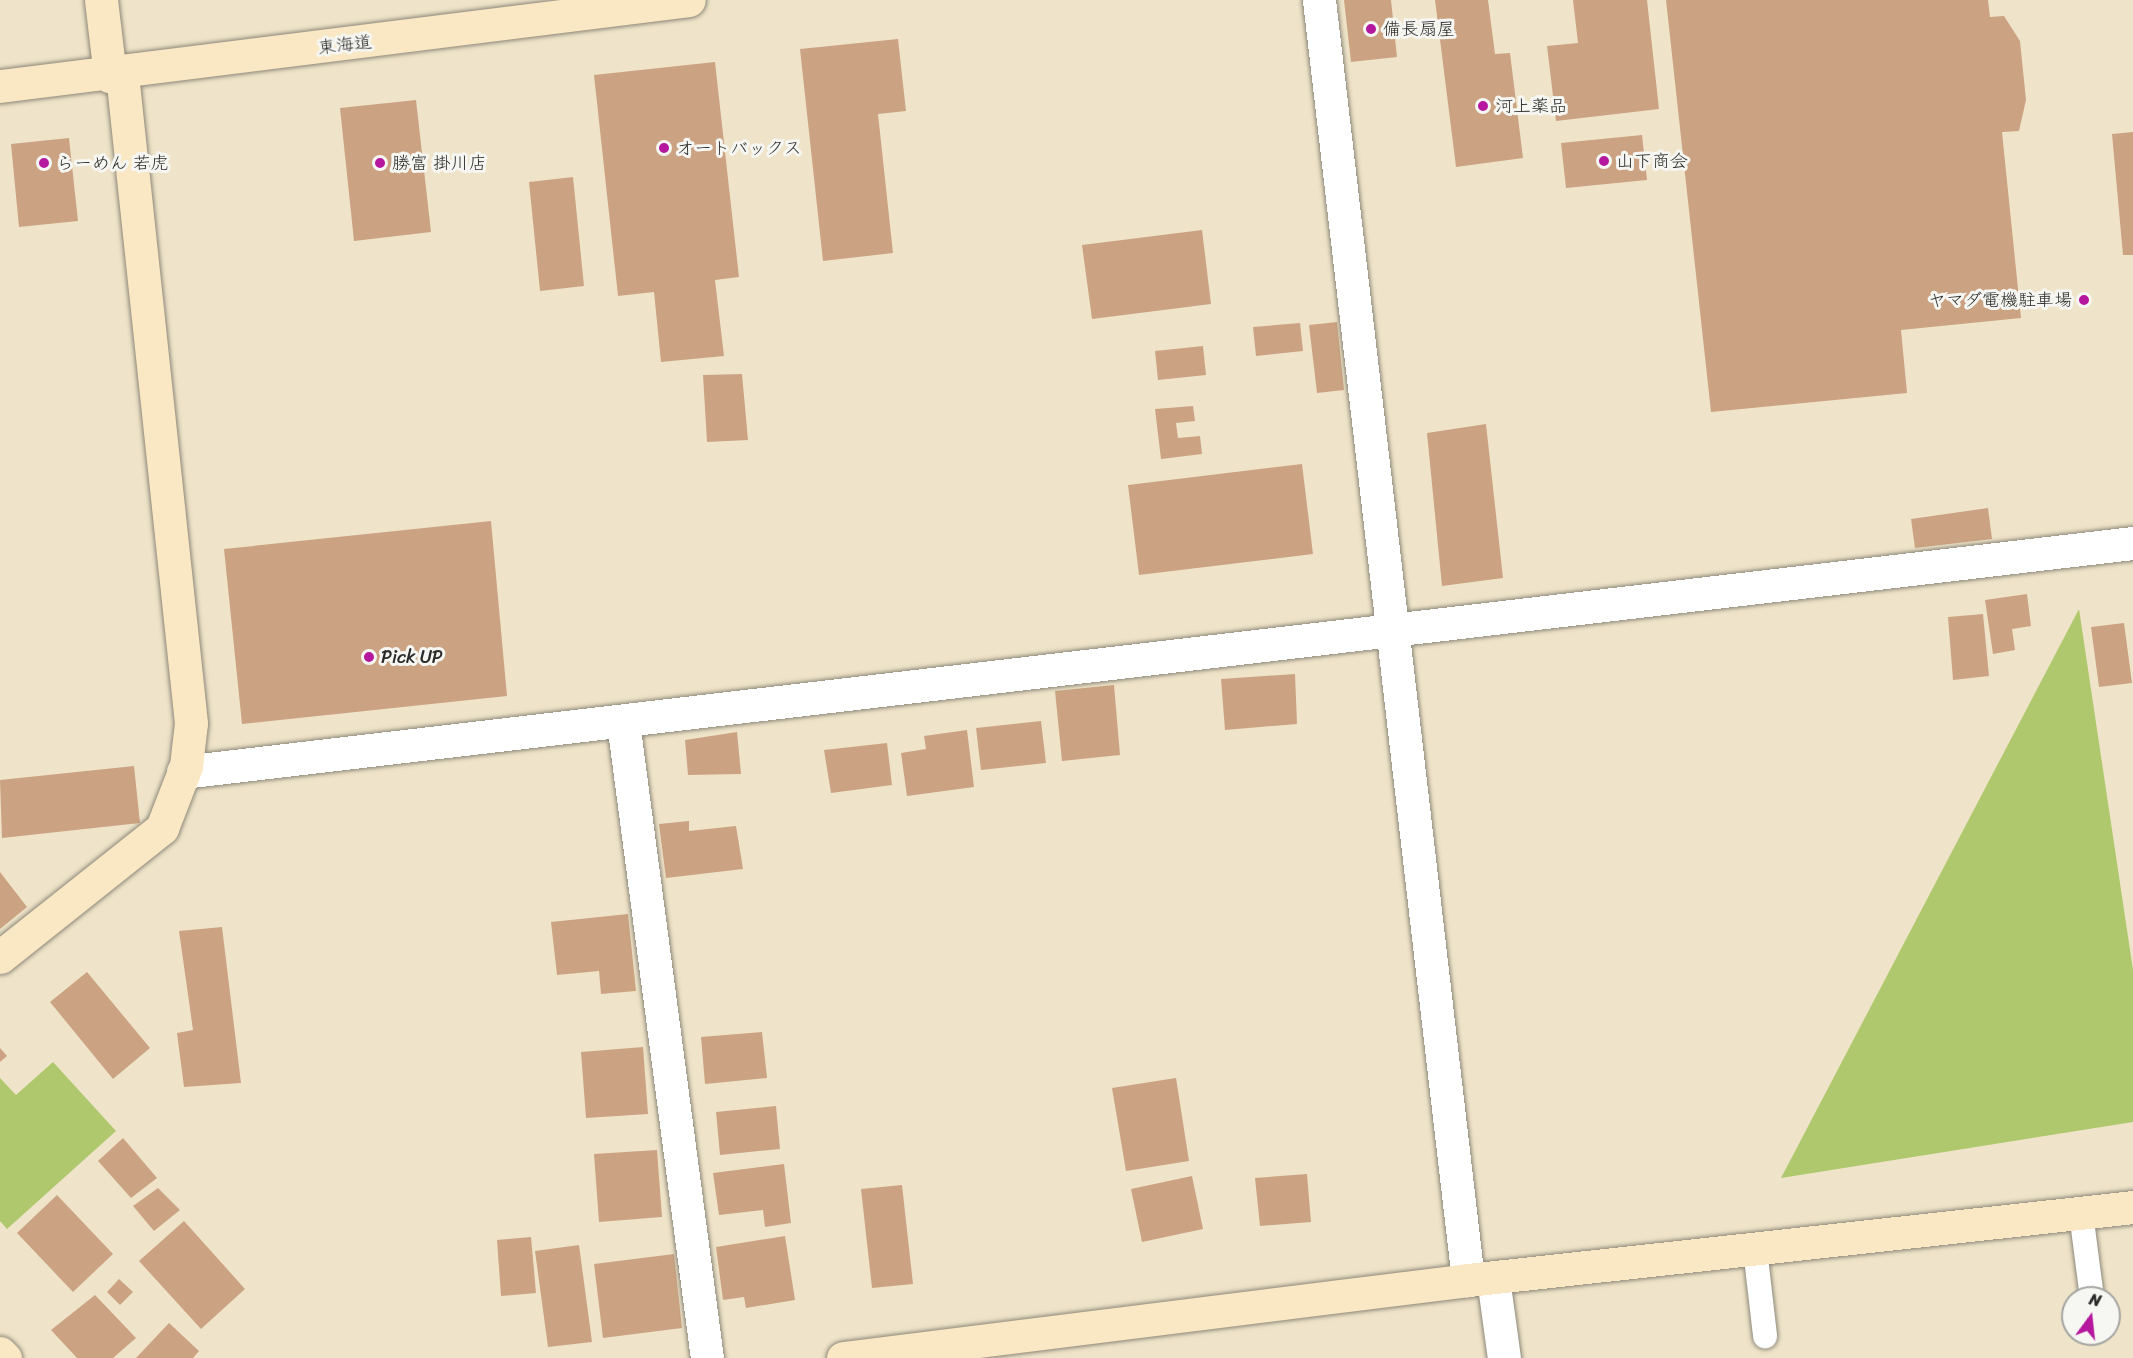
<!DOCTYPE html>
<meta charset="utf-8">
<style>
body{margin:0}
#map{position:relative;width:2133px;height:1358px;overflow:hidden;background:#efe4c9;font-family:Sriracha,"Klee One",sans-serif}
div>[style]{position:absolute}
.green>*{inset:0;background:#afc86d}
.building>*{inset:0;background:#cba382}
.roads{filter:drop-shadow(0 0 2px #8d887a) drop-shadow(0 0 2px #8d887a)}
.lane>*{height:24px;margin:-12px;padding:0 12px;transform-origin:12px;border-radius:12px;background:#fff}
.street>*{height:33px;margin:-16.5px;padding:0 16.5px;transform-origin:16.5px;border-radius:16.5px;background:#fff}
.secondary>*{height:33px;margin:-16.5px;padding:0 16.5px;transform-origin:16.5px;border-radius:16.5px;background:#fae7c3}
.dots>*{width:16px;height:16px;translate:-50% -50%;box-sizing:border-box;border:3px solid #f6f6f2;border-radius:50%}
span{translate:-50% -50%;white-space:nowrap;text-align:center;line-height:1.15;-webkit-text-stroke:6px #f6f6f2;paint-order:stroke}
.poi-label{font-size:18px;color:#2b2b2b}
.left{translate:0 -50%;text-align:left}
.right{translate:-100% -50%;text-align:right}
.street-label{font-size:18px;color:#2b2b2b}
.north{position:absolute;left:2061px;top:1286px;width:60px;height:60px;box-sizing:border-box;background:#f6f6f2;border:2px solid #a5a5a2;border-radius:50%;rotate:15deg;font-size:16px;font-weight:700;line-height:24px;text-align:center;color:#2b2b2b}
.north::after{content:'';display:block;margin:auto;width:21px;height:27px;background:#b5179e;clip-path:polygon(50% 0,100% 100%,50% 72%,0 100%)}
</style>
<div id="map">
<div class="green">
<div style="clip-path:polygon(2079px 609px,2133px 970px,2133px 1122px,1781px 1178px)"></div>
<div style="clip-path:polygon(53px 1062px,116px 1131px,7px 1229px,0 1221px,0 1078px,16px 1095px)"></div>
</div>
<div class="building">
<div style="clip-path:polygon(1344px 0,1391px 0,1397px 57px,1351px 62px)"></div>
<div style="clip-path:polygon(1435px 0,1488px 0,1495px 54px,1510px 53px,1523px 158px,1456px 167px)"></div>
<div style="clip-path:polygon(1573px 0,1647px 0,1659px 109px,1556px 121px,1547px 46px,1578px 43px)"></div>
<div style="clip-path:polygon(1666px 0,1988px 0,1990px 17px,2004px 16px,2020px 41px,2026px 100px,2019px 131px,2002px 132px,2021px 318px,1901px 330px,1907px 393px,1711px 412px)"></div>
<div style="clip-path:polygon(898px 39px,906px 111px,878px 114px,893px 253px,823px 261px,800px 49px)"></div>
<div style="clip-path:polygon(715px 62px,739px 277px,715px 280px,724px 356px,661px 362px,654px 292px,618px 296px,594px 75px)"></div>
<div style="clip-path:polygon(416px 100px,431px 232px,354px 241px,340px 108px)"></div>
<div style="clip-path:polygon(2133px 132px,2133px 255px,2123px 255px,2112px 134px)"></div>
<div style="clip-path:polygon(1642px 135px,1647px 180px,1566px 188px,1561px 143px)"></div>
<div style="clip-path:polygon(69px 138px,78px 221px,19px 227px,11px 144px)"></div>
<div style="clip-path:polygon(573px 177px,584px 286px,540px 291px,529px 182px)"></div>
<div style="clip-path:polygon(1202px 230px,1211px 304px,1092px 319px,1082px 245px)"></div>
<div style="clip-path:polygon(1337px 322px,1344px 390px,1317px 393px,1309px 325px)"></div>
<div style="clip-path:polygon(1300px 323px,1303px 351px,1256px 356px,1253px 327px)"></div>
<div style="clip-path:polygon(1203px 346px,1206px 375px,1158px 380px,1155px 351px)"></div>
<div style="clip-path:polygon(742px 374px,748px 440px,707px 442px,703px 375px)"></div>
<div style="clip-path:polygon(1193px 406px,1195px 421px,1176px 423px,1178px 438px,1200px 436px,1202px 454px,1161px 459px,1155px 409px)"></div>
<div style="clip-path:polygon(1486px 424px,1503px 578px,1442px 586px,1427px 433px)"></div>
<div style="clip-path:polygon(1302px 464px,1313px 554px,1139px 575px,1128px 485px)"></div>
<div style="clip-path:polygon(1988px 508px,1992px 539px,1915px 548px,1911px 519px)"></div>
<div style="clip-path:polygon(491px 521px,507px 696px,242px 724px,224px 549px)"></div>
<div style="clip-path:polygon(2027px 594px,2031px 626px,2012px 629px,2015px 650px,1993px 654px,1985px 600px)"></div>
<div style="clip-path:polygon(1983px 614px,1989px 676px,1953px 680px,1948px 617px)"></div>
<div style="clip-path:polygon(2124px 623px,2132px 683px,2099px 687px,2091px 627px)"></div>
<div style="clip-path:polygon(1295px 674px,1297px 724px,1225px 730px,1221px 679px)"></div>
<div style="clip-path:polygon(1114px 685px,1120px 755px,1062px 761px,1055px 691px)"></div>
<div style="clip-path:polygon(1041px 721px,1046px 763px,981px 770px,976px 728px)"></div>
<div style="clip-path:polygon(967px 730px,974px 787px,907px 796px,901px 753px,926px 749px,924px 736px)"></div>
<div style="clip-path:polygon(737px 732px,741px 774px,688px 775px,685px 740px)"></div>
<div style="clip-path:polygon(887px 743px,892px 785px,831px 793px,824px 750px)"></div>
<div style="clip-path:polygon(134px 766px,140px 823px,2px 838px,0 780px)"></div>
<div style="clip-path:polygon(689px 821px,689px 831px,736px 826px,743px 869px,666px 878px,659px 824px)"></div>
<div style="clip-path:polygon(0 872px,27px 907px,0 929px)"></div>
<div style="clip-path:polygon(628px 914px,636px 991px,601px 994px,599px 971px,557px 975px,551px 922px)"></div>
<div style="clip-path:polygon(222px 927px,241px 1083px,184px 1087px,177px 1033px,193px 1030px,179px 931px)"></div>
<div style="clip-path:polygon(87px 972px,150px 1048px,113px 1079px,50px 1002px)"></div>
<div style="clip-path:polygon(762px 1032px,767px 1078px,705px 1084px,701px 1037px)"></div>
<div style="clip-path:polygon(643px 1047px,648px 1114px,586px 1118px,581px 1052px)"></div>
<div style="clip-path:polygon(0 1048px,7px 1056px,0 1062px)"></div>
<div style="clip-path:polygon(1176px 1078px,1189px 1161px,1126px 1171px,1112px 1088px)"></div>
<div style="clip-path:polygon(776px 1106px,780px 1149px,720px 1155px,716px 1112px)"></div>
<div style="clip-path:polygon(123px 1138px,157px 1178px,131px 1198px,98px 1161px)"></div>
<div style="clip-path:polygon(657px 1150px,662px 1217px,599px 1222px,594px 1154px)"></div>
<div style="clip-path:polygon(784px 1164px,791px 1223px,765px 1227px,763px 1210px,719px 1215px,713px 1173px)"></div>
<div style="clip-path:polygon(1307px 1174px,1311px 1222px,1260px 1226px,1255px 1178px)"></div>
<div style="clip-path:polygon(1192px 1176px,1203px 1229px,1142px 1242px,1131px 1189px)"></div>
<div style="clip-path:polygon(902px 1185px,913px 1284px,872px 1288px,861px 1189px)"></div>
<div style="clip-path:polygon(158px 1188px,180px 1210px,154px 1231px,133px 1206px)"></div>
<div style="clip-path:polygon(57px 1195px,113px 1254px,73px 1292px,17px 1233px)"></div>
<div style="clip-path:polygon(184px 1221px,245px 1289px,201px 1329px,139px 1261px)"></div>
<div style="clip-path:polygon(785px 1236px,795px 1300px,746px 1308px,744px 1297px,723px 1300px,716px 1247px)"></div>
<div style="clip-path:polygon(531px 1237px,536px 1293px,501px 1296px,497px 1240px)"></div>
<div style="clip-path:polygon(579px 1245px,592px 1342px,548px 1347px,535px 1251px)"></div>
<div style="clip-path:polygon(674px 1254px,682px 1328px,603px 1338px,594px 1264px)"></div>
<div style="clip-path:polygon(119px 1279px,133px 1292px,120px 1305px,107px 1292px)"></div>
<div style="clip-path:polygon(95px 1295px,136px 1338px,113px 1358px,77px 1358px,51px 1330px)"></div>
<div style="clip-path:polygon(169px 1323px,199px 1351px,193px 1358px,136px 1358px)"></div>
</div>
<div class="roads">
<div class="lane">
<div style="left:2081px;top:1213px;width:86px;rotate:82.6deg"></div>
<div style="left:1755px;top:1249px;width:88px;rotate:83.4deg"></div>
</div>
<div class="street">
<div style="left:1319px;top:0;width:1289px;rotate:83.36deg"></div>
<div style="left:623px;top:722px;width:642px;rotate:82.48deg"></div>
<div style="left:183px;top:772px;width:1963px;rotate:-6.7deg"></div>
<div style="left:1493px;top:1278px;width:81px;rotate:82.2deg"></div>
</div>
<div class="secondary">
<div style="left:101px;top:0;width:77px;rotate:83.2deg"></div>
<div style="left:0;top:86px;width:694px;rotate:-7.11deg"></div>
<div style="left:0;top:957px;width:207px;rotate:-38.5deg"></div>
<div style="left:162px;top:828px;width:66px;rotate:-68.8deg"></div>
<div style="left:186px;top:766px;width:43px;rotate:-83.4deg"></div>
<div style="left:191px;top:723px;width:653px;rotate:-96.07deg"></div>
<div style="left:0;top:1353px;width:7px;rotate:45deg"></div>
<div style="left:843px;top:1358px;width:630px;rotate:-7.11deg"></div>
<div style="left:1468px;top:1280px;width:669px;rotate:-6.26deg"></div>
</div>
</div>
<div class="dots">
<div style="left:1371px;top:29px;background:#b5179e"></div>
<div style="left:1483px;top:106px;background:#b5179e"></div>
<div style="left:664px;top:148px;background:#b5179e"></div>
<div style="left:1604px;top:161px;background:#b5179e"></div>
<div style="left:44px;top:163px;background:#b5179e"></div>
<div style="left:380px;top:163px;background:#b5179e"></div>
<div style="left:2084px;top:300px;background:#b5179e"></div>
<div style="left:369px;top:657px;background:#b5179e"></div>
</div>
<div class="poi-label">
<span class="left" style="left:1383px;top:29px">備長扇屋</span>
<span class="left" style="left:1495px;top:106px">河上薬品</span>
<span class="left" style="left:676px;top:148px">オートバックス</span>
<span class="left" style="left:1616px;top:161px">山下商会</span>
<span class="left" style="left:56px;top:163px">らーめん 若虎</span>
<span class="left" style="left:392px;top:163px">勝富 掛川店</span>
<span class="right" style="left:2072px;top:300px">ヤマダ電機駐車場</span>
<span class="left" style="left:381px;top:657px">Pick UP</span>
</div>
<div class="street-label">
<span style="left:345px;top:45px;rotate:-7deg">東海道</span>
</div>
<div class="north">N</div>
</div>
